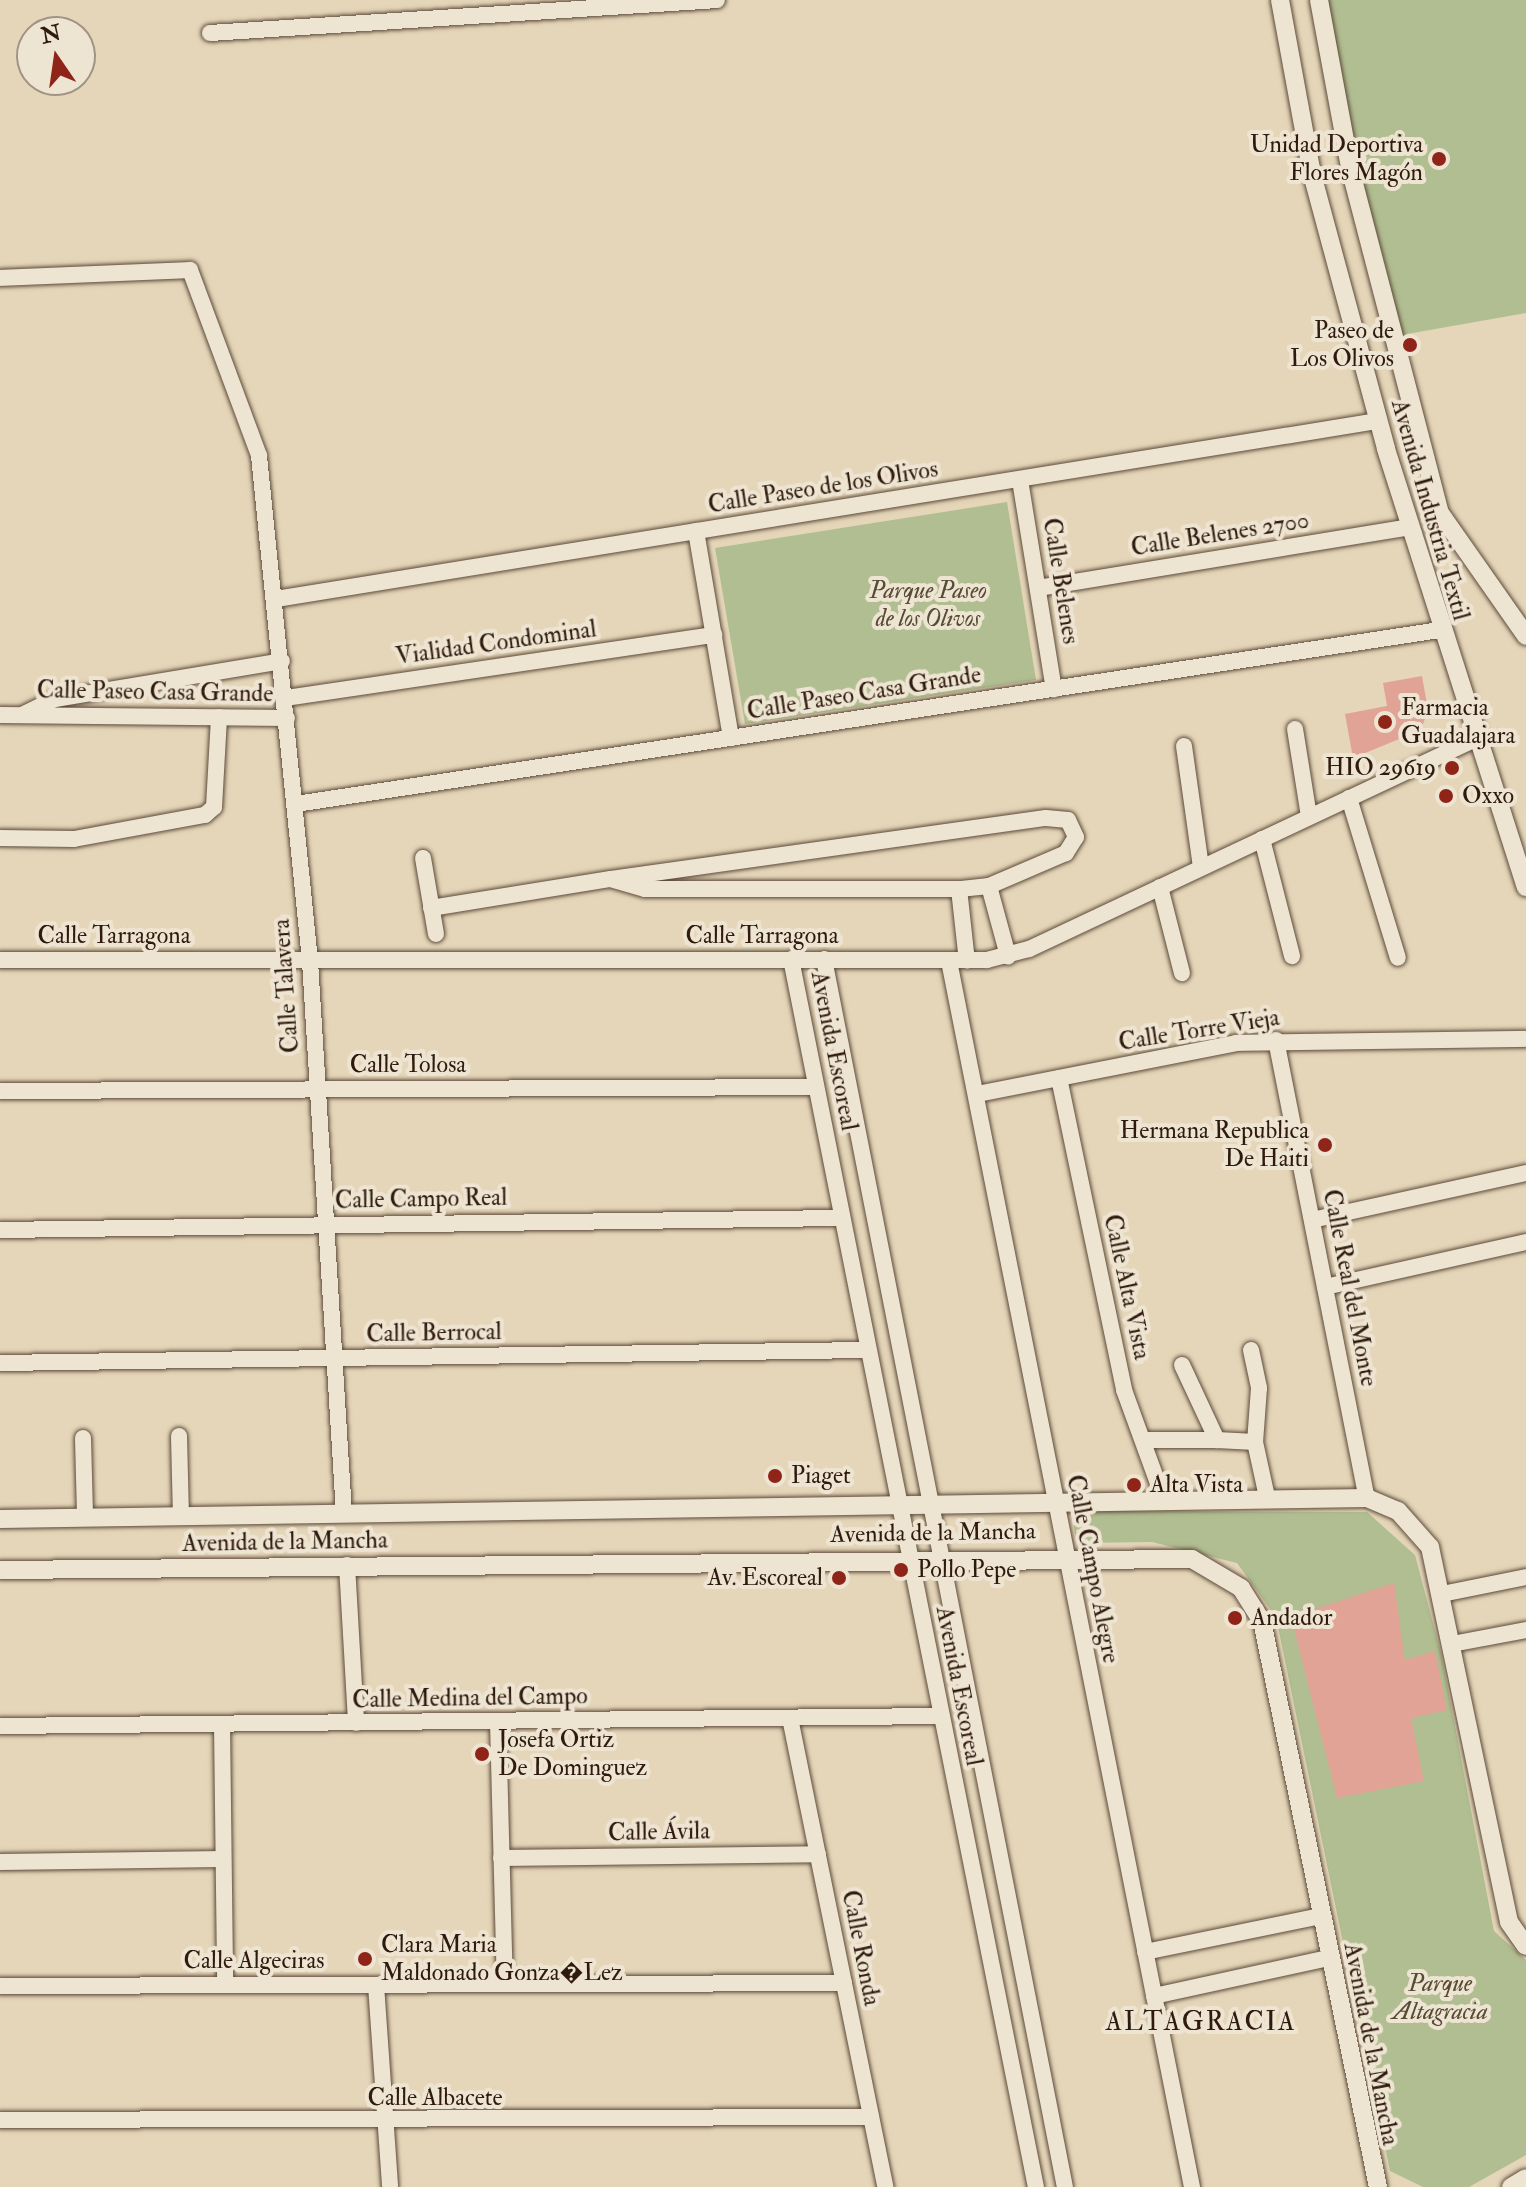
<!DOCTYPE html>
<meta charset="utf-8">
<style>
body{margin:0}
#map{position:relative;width:1526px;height:2187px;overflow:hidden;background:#e5d6b9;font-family:"IM FELL Double Pica",serif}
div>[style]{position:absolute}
.green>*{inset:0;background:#b1be91}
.building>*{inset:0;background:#e0a396}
.roads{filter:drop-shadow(0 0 2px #5c4a39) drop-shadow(0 0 2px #5c4a39)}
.minor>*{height:16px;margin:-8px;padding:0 8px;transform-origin:8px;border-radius:8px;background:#eee4d2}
.tertiary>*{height:18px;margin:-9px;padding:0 9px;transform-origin:9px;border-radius:9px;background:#eee4d2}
.dots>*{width:22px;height:22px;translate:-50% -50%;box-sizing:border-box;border:4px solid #eee4d2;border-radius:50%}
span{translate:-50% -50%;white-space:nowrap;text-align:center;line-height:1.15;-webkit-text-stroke:8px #eee4d2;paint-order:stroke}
.poi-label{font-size:24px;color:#2f1b0e}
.right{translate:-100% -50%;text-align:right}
.left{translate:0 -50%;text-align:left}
.street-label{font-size:24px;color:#2f1b0e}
.park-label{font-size:24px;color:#564c35;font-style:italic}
.neighbourhood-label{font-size:26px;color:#2f1b0e;letter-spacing:2px}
.north{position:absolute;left:16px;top:16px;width:80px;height:80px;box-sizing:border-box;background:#eee4d2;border:2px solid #a29484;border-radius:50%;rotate:347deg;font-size:22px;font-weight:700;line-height:32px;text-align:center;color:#2f1b0e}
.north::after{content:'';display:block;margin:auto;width:28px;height:36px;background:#8f2418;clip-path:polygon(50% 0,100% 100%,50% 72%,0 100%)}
</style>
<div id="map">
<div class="green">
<div style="clip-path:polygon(1320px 0,1526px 0,1526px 313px,1390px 337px)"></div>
<div style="clip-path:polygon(1007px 502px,1036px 680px,745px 724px,715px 548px)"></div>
<div style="clip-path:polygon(1072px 1511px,1367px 1512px,1415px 1555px,1441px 1653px,1494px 1931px,1526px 1960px,1526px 2155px,1469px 2187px,1423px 2187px,1390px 2171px,1276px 1617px,1237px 1563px,1152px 1542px,1076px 1543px)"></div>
</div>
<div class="building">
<div style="clip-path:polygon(1422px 676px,1428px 710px,1421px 730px,1353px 758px,1345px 714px,1387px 706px,1383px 683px)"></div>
<div style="clip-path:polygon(1394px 1583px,1405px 1660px,1435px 1651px,1447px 1710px,1411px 1718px,1424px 1781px,1337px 1798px,1291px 1617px)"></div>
</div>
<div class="roads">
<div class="minor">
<div style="left:210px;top:33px;width:508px;rotate:-3.72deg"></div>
<div style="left:0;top:278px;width:190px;rotate:-2.4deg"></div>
<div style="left:190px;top:270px;width:198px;rotate:69.6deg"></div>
<div style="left:259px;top:456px;width:508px;rotate:84.23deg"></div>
<div style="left:310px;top:961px;width:553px;rotate:86.48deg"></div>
<div style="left:1020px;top:480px;width:212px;rotate:80.8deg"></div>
<div style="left:696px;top:531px;width:210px;rotate:80.4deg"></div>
<div style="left:1038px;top:588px;width:376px;rotate:-9.3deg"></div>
<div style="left:276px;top:599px;width:1116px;rotate:-9.18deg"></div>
<div style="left:286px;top:698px;width:433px;rotate:-8.4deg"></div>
<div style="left:24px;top:714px;width:34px;rotate:-26deg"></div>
<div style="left:55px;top:699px;width:230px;rotate:-9.5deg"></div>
<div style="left:0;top:715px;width:287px;rotate:0.6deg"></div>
<div style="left:1295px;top:729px;width:88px;rotate:80.9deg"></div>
<div style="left:1184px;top:746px;width:122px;rotate:82deg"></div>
<div style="left:1349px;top:798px;width:167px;rotate:73deg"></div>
<div style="left:296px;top:804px;width:1157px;rotate:-8.65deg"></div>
<div style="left:0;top:838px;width:74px;rotate:0.8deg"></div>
<div style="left:74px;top:839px;width:133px;rotate:-10.4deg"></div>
<div style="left:205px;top:815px;width:12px;rotate:-42deg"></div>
<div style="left:214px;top:807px;width:90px;rotate:-86.8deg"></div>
<div style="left:1262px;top:839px;width:121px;rotate:75.6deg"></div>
<div style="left:423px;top:858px;width:77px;rotate:80.3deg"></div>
<div style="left:989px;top:886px;width:73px;rotate:74.8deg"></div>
<div style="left:1160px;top:887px;width:89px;rotate:75.7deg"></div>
<div style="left:959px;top:889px;width:72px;rotate:83.7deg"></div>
<div style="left:431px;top:908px;width:182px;rotate:-9.2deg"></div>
<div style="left:611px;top:879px;width:439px;rotate:-8deg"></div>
<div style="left:1046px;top:818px;width:22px;rotate:5deg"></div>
<div style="left:1068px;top:820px;width:19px;rotate:65deg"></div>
<div style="left:1076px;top:837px;width:19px;rotate:122deg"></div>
<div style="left:1066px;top:853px;width:84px;rotate:156.8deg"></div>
<div style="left:989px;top:886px;width:30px;rotate:174deg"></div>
<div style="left:959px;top:889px;width:314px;rotate:180deg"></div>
<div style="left:645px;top:889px;width:35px;rotate:-164deg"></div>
<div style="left:791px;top:959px;width:1252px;rotate:78.72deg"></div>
<div style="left:824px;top:959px;width:1251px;rotate:78.9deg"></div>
<div style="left:0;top:960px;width:987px"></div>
<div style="left:987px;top:960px;width:43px;rotate:-14.7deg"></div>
<div style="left:1029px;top:949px;width:493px;rotate:-25.2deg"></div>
<div style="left:949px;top:961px;width:1250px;rotate:78.79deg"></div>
<div style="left:1276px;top:1040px;width:467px;rotate:78.8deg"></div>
<div style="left:1059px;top:1078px;width:319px;rotate:78.2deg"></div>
<div style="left:1124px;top:1390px;width:117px;rotate:70deg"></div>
<div style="left:0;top:1091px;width:816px;rotate:-0.28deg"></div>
<div style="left:977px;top:1094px;width:264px;rotate:-11.1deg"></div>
<div style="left:1236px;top:1043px;width:290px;rotate:-0.8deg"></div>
<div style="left:1312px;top:1220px;width:219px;rotate:-12.4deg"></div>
<div style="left:0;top:1230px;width:842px;rotate:-0.82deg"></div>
<div style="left:1325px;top:1287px;width:206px;rotate:-12.6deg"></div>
<div style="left:1251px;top:1350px;width:39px;rotate:78deg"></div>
<div style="left:1259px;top:1388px;width:54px;rotate:94.2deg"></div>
<div style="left:1255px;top:1442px;width:56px;rotate:77.7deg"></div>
<div style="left:0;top:1363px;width:868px;rotate:-0.86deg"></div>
<div style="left:1182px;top:1365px;width:83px;rotate:65deg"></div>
<div style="left:1217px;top:1440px;width:38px;rotate:3deg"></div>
<div style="left:179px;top:1436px;width:80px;rotate:88.6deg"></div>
<div style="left:83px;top:1438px;width:79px;rotate:88.5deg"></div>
<div style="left:1148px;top:1440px;width:69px"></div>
<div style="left:347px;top:1565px;width:158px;rotate:86.7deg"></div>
<div style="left:1442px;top:1594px;width:86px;rotate:-11.4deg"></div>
<div style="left:1452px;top:1644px;width:75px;rotate:-10.7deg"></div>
<div style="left:790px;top:1718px;width:479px;rotate:78.5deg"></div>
<div style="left:498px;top:1722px;width:262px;rotate:88.5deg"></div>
<div style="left:222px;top:1724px;width:261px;rotate:89.3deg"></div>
<div style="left:0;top:1726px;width:941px;rotate:-0.61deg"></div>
<div style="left:501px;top:1858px;width:317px;rotate:-0.7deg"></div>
<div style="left:0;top:1862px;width:223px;rotate:-0.8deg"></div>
<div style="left:1145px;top:1952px;width:180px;rotate:-11.6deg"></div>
<div style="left:376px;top:1985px;width:202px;rotate:86deg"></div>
<div style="left:0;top:1986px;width:844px;rotate:-0.2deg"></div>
<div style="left:1154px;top:1996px;width:179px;rotate:-12.3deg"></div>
<div style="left:0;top:2120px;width:871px;rotate:-0.2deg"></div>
</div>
<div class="tertiary">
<div style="left:1280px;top:0;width:177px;rotate:79.6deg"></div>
<div style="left:1312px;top:174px;width:285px;rotate:74.9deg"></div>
<div style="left:1386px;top:449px;width:460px;rotate:72.3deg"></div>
<div style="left:1319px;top:0;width:171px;rotate:79.5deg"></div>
<div style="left:1350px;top:168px;width:357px;rotate:75.4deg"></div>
<div style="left:1440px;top:513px;width:150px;rotate:55deg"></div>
<div style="left:0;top:1519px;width:1367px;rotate:-0.88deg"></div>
<div style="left:1367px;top:1498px;width:34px;rotate:23deg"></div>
<div style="left:1398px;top:1511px;width:48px;rotate:48.4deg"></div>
<div style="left:1430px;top:1547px;width:383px;rotate:78.1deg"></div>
<div style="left:1509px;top:1922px;width:29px;rotate:55deg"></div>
<div style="left:0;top:1570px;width:1192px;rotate:-0.53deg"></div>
<div style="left:1192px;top:1559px;width:57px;rotate:30.6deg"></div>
<div style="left:1241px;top:1588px;width:39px;rotate:58deg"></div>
<div style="left:1262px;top:1621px;width:578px;rotate:78.42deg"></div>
<div style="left:1511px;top:2187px;width:17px;rotate:-31deg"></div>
</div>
</div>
<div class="dots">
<div style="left:1439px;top:159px;background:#8f2418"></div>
<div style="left:1410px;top:345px;background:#8f2418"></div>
<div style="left:1385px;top:722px;background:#8f2418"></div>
<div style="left:1452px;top:768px;background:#8f2418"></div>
<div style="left:1446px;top:796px;background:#8f2418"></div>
<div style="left:1325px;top:1145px;background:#8f2418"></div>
<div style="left:775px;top:1476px;background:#8f2418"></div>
<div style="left:1134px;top:1485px;background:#8f2418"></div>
<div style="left:901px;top:1570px;background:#8f2418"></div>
<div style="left:839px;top:1578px;background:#8f2418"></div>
<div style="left:1235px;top:1618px;background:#8f2418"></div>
<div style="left:482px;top:1754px;background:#8f2418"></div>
<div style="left:365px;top:1959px;background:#8f2418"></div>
</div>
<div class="poi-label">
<span class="right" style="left:1423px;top:159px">Unidad Deportiva<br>Flores Magón</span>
<span class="right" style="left:1394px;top:345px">Paseo de<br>Los Olivos</span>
<span class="left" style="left:1401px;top:722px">Farmacia<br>Guadalajara</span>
<span class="right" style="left:1436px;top:768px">HIO 29619</span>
<span class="left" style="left:1462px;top:796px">Oxxo</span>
<span class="right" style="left:1309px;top:1145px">Hermana Republica<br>De Haiti</span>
<span class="left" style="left:791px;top:1476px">Piaget</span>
<span class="left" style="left:1150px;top:1485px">Alta Vista</span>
<span class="left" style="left:917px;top:1570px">Pollo Pepe</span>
<span class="right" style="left:823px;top:1578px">Av. Escoreal</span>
<span class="left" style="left:1251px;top:1618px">Andador</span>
<span class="left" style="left:498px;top:1754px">Josefa Ortiz<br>De Dominguez</span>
<span class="left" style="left:381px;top:1959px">Clara Maria<br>Maldonado Gonza�Lez</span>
</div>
<div class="street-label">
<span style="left:823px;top:487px;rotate:-9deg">Calle Paseo de los Olivos</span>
<span style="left:1430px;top:510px;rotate:74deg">Avenida Industria Textil</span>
<span style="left:1220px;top:534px;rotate:-9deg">Calle Belenes 2700</span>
<span style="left:1061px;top:581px;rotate:81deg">Calle Belenes</span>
<span style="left:496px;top:643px;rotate:-8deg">Vialidad Condominal</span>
<span style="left:155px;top:692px;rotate:1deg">Calle Paseo Casa Grande</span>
<span style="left:864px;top:693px;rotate:-9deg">Calle Paseo Casa Grande</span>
<span style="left:114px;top:936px">Calle Tarragona</span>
<span style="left:762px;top:936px">Calle Tarragona</span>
<span style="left:286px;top:986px;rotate:-94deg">Calle Talavera</span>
<span style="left:1199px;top:1030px;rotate:-9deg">Calle Torre Vieja</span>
<span style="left:834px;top:1051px;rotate:79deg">Avenida Escoreal</span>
<span style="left:408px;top:1065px">Calle Tolosa</span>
<span style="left:421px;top:1199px;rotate:-1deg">Calle Campo Real</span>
<span style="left:1127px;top:1287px;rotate:78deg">Calle Alta Vista</span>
<span style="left:1350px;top:1288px;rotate:79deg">Calle Real del Monte</span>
<span style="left:434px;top:1333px;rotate:-1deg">Calle Berrocal</span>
<span style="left:933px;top:1533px;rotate:-1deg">Avenida de la Mancha</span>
<span style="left:285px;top:1542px;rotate:-1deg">Avenida de la Mancha</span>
<span style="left:1093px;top:1569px;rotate:79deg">Calle Campo Alegre</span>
<span style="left:959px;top:1686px;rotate:79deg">Avenida Escoreal</span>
<span style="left:470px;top:1698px;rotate:-1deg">Calle Medina del Campo</span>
<span style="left:659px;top:1832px;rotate:-1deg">Calle Ávila</span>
<span style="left:861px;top:1948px;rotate:79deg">Calle Ronda</span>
<span style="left:254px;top:1961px">Calle Algeciras</span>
<span style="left:1371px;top:2044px;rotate:79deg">Avenida de la Mancha</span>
<span style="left:435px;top:2098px">Calle Albacete</span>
</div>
<div class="park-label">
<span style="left:928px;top:605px">Parque Paseo<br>de los Olivos</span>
<span style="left:1440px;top:1998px">Parque<br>Altagracia</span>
</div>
<div class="neighbourhood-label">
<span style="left:1201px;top:2023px">ALTAGRACIA</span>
</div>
<div class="north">N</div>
</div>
